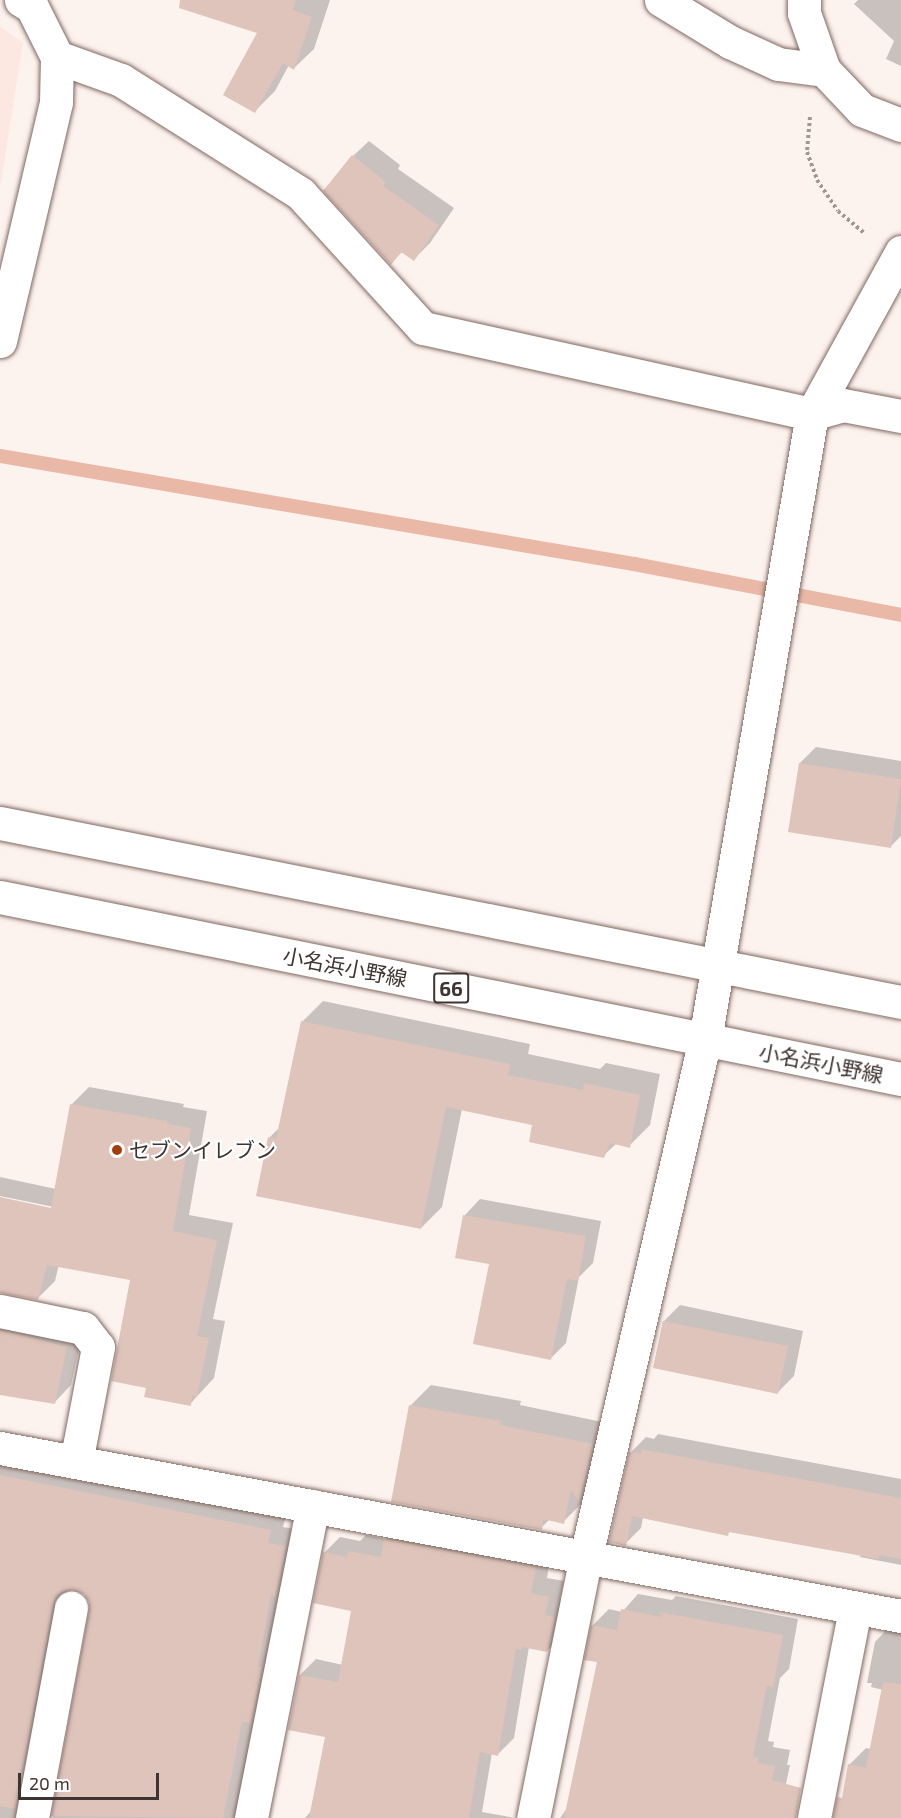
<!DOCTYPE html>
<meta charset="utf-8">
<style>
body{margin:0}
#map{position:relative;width:901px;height:1818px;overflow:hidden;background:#fcf2ee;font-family:"Exo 2","Noto Sans JP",sans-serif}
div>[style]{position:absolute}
.built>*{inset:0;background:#fde8e1}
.shadow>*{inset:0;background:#0003}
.stream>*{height:14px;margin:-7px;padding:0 7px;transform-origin:7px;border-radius:7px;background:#eab8a6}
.building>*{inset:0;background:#dec4bb}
.path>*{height:4px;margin-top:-2px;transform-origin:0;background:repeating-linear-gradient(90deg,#a09692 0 3px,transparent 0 6px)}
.roads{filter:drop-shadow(0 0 2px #806961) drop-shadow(0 0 2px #806961)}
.minor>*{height:33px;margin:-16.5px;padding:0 16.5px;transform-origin:16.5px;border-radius:16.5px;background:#fff}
.major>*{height:33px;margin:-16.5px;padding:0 16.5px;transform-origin:16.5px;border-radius:16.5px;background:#fff}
.dots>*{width:16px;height:16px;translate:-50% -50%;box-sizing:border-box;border:3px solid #fff;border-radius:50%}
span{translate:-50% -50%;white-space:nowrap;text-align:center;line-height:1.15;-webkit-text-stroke:4.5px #fff;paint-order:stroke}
.shield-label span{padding:2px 4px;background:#fff;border:2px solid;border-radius:4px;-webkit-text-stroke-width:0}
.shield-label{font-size:20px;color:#3e3431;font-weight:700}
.street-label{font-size:21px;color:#3e3431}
.poi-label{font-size:21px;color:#3e3431}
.left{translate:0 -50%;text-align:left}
.scale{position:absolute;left:18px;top:1773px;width:141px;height:27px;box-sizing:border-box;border:3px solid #3e3431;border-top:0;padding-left:8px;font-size:18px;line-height:21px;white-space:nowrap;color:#3e3431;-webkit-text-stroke:4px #fff;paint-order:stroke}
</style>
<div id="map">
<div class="built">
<div style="clip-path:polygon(0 26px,23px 43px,0 188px)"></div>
</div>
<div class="shadow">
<div style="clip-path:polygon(197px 0,330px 0,314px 49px,294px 68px,289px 65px,275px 91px,255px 111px,259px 32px)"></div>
<div style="clip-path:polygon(858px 0,901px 0,901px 66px,886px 59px,894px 41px,854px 4px)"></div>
<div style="clip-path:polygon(369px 141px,400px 165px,398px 169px,454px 208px,430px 243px,414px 259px,403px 251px,391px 263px,353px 156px)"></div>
<div style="clip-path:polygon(816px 747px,901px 761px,901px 836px,890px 847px,800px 763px)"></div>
<div style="clip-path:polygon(323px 1001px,530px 1044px,528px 1054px,600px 1069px,606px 1063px,660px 1074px,650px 1125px,629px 1146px,617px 1143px,603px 1156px,534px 1123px,462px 1109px,442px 1207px,421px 1228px,269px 1138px,280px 1127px,302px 1022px)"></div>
<div style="clip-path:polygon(89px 1087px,184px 1104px,183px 1107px,207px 1111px,189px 1215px,233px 1223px,213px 1319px,225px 1321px,214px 1378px,190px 1404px,147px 1386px,132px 1279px,59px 1264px,55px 1281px,38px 1298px,0 1292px,0 1199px,58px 1211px,59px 1208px,0 1196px,0 1177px,56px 1189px,72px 1104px)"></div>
<div style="clip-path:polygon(480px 1199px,601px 1221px,593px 1263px,579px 1277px,566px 1343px,550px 1359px,491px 1263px,465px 1215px)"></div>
<div style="clip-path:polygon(0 1301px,83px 1330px,71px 1385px,54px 1403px,0 1392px)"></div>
<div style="clip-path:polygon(680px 1305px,803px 1331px,794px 1376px,778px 1392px,664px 1321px)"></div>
<div style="clip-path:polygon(431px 1385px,521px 1401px,520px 1405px,612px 1424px,584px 1501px,563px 1522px,550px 1519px,541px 1528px,410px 1406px)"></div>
<div style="clip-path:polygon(658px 1434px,901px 1479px,901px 1565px,860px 1557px,861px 1554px,730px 1531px,727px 1534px,643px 1517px,641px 1528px,625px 1544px,631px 1452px,646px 1437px,654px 1439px)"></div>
<div style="clip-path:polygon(0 1456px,286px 1515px,283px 1527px,301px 1530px,255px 1716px,235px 1818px,53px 1818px,91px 1612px,90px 1602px,85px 1593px,75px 1588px,68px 1589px,29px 1798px,39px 1818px,0 1818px)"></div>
<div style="clip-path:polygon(402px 1524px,551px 1551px,547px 1578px,564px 1581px,560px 1599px,570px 1601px,563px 1635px,547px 1651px,529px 1647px,514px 1738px,498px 1754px,492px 1753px,482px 1812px,515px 1818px,305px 1818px,312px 1810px,327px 1736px,300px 1675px,316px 1659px,343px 1665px,352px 1609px,324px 1553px,340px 1537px,360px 1541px,366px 1535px,386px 1539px)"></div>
<div style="clip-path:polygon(638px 1594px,672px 1600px,676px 1596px,798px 1619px,789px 1669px,780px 1678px,768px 1741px,774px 1742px,773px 1747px,790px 1750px,787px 1765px,790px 1765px,782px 1803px,767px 1818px,560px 1818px,568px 1807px,599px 1661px,593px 1625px,609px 1609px,622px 1612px)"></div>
<div style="clip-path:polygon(891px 1625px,901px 1627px,901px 1818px,843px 1818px,849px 1765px,866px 1748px,871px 1749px,883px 1690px,871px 1687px,872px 1683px,867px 1683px,875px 1642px)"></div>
</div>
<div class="stream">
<div style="left:0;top:456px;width:643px;rotate:9.67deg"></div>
<div style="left:634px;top:564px;width:272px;rotate:10.8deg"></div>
</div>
<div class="building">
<div style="clip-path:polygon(180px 0,296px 0,293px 10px,312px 17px,294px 70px,283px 63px,255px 113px,223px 95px,257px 33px,179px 8px)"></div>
<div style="clip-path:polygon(352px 155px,386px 182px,383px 186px,439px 225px,414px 261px,401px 252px,391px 265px,323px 191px)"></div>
<div style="clip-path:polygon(799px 763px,901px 779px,891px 848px,788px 832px)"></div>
<div style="clip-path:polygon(301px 1021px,510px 1064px,508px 1075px,583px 1090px,584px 1083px,640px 1095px,630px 1148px,610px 1143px,604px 1158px,529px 1142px,532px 1125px,446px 1107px,421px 1229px,256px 1196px,268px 1137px,276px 1139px)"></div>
<div style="clip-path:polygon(70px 1104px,167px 1121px,167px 1124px,191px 1128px,173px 1231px,217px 1240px,197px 1336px,209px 1338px,197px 1397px,192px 1395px,191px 1406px,144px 1397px,146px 1388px,111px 1381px,130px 1280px,47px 1265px,38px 1300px,0 1293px,0 1197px,51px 1208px)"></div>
<div style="clip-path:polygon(463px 1215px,586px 1236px,578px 1281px,567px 1279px,551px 1360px,473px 1344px,489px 1264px,455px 1258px)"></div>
<div style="clip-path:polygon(663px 1321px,788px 1346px,778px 1394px,653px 1368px)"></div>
<div style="clip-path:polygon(0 1330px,67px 1347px,55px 1404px,0 1395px)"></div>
<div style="clip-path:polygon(409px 1405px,501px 1421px,500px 1425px,593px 1444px,579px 1502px,571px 1490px,564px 1524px,543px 1519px,542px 1530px,391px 1502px)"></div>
<div style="clip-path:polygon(641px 1449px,901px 1498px,901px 1559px,879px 1555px,879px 1559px,729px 1532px,728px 1536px,632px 1516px,626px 1546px,609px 1542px,629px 1452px,641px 1454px)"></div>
<div style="clip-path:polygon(0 1475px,271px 1530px,268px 1543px,286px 1546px,276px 1596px,271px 1595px,258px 1667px,262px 1667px,251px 1723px,242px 1722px,223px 1818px,51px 1816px,89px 1611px,89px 1602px,84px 1594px,74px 1590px,64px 1591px,57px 1595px,53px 1604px,15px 1809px,0 1806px)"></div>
<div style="clip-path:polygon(384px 1539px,536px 1567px,531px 1593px,549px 1597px,545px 1615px,555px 1617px,547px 1652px,522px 1647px,521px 1650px,516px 1649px,498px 1756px,480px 1752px,469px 1818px,309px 1818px,325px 1737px,288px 1730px,299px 1675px,338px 1682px,351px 1611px,313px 1603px,323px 1552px,347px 1557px,348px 1551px,381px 1557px)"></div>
<div style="clip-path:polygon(621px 1609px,662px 1617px,659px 1612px,783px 1635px,773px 1687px,767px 1685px,753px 1757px,758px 1758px,758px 1763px,775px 1766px,772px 1780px,801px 1788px,796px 1818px,564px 1818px,597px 1662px,584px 1660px,591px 1625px,617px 1630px)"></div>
<div style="clip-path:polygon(883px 1682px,901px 1684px,901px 1818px,833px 1818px,837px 1797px,842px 1798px,848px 1764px,866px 1768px)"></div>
</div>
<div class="path">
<div style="left:810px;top:117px;width:35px;rotate:95deg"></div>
<div style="left:807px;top:152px;width:30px;rotate:70deg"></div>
<div style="left:817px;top:180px;width:37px;rotate:56deg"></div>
<div style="left:838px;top:211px;width:34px;rotate:40deg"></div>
</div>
<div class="roads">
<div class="minor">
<div style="left:661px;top:0;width:81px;rotate:31.3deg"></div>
<div style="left:730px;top:42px;width:53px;rotate:24.6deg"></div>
<div style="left:778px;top:64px;width:46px;rotate:7.4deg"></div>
<div style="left:804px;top:0;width:13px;rotate:90deg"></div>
<div style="left:804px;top:13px;width:60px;rotate:70.7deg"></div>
<div style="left:824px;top:70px;width:55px;rotate:46.5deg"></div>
<div style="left:862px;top:110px;width:42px;rotate:21deg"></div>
<div style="left:57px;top:57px;width:68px;rotate:19.8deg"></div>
<div style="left:121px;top:80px;width:213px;rotate:32.3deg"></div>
<div style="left:301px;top:194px;width:181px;rotate:47.7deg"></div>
<div style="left:423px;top:328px;width:398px;rotate:12.5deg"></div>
<div style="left:812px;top:414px;width:634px;rotate:99.71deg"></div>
<div style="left:705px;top:1039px;width:531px;rotate:102.96deg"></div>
<div style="left:586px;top:1556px;width:267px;rotate:101.4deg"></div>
<div style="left:0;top:341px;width:245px;rotate:-76.8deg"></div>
<div style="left:56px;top:102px;width:45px;rotate:-88.7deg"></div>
<div style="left:57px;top:57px;width:56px;rotate:-116.6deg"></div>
<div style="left:32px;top:7px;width:13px;rotate:-148deg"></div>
<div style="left:812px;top:414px;width:185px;rotate:-61.2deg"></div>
<div style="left:812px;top:414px;width:32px;rotate:-16deg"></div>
<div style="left:843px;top:405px;width:59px;rotate:10.7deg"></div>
<div style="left:0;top:1311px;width:85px;rotate:11.6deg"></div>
<div style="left:83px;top:1328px;width:24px;rotate:52deg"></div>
<div style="left:98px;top:1347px;width:117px;rotate:100.8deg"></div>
<div style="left:0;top:1448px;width:917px;rotate:10.56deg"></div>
<div style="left:32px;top:1818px;width:214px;rotate:-79.5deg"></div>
<div style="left:251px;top:1818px;width:318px;rotate:-78.8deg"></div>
<div style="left:814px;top:1818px;width:213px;rotate:-78.9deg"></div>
</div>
<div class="major">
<div style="left:0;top:823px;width:919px;rotate:11.24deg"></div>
<div style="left:0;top:897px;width:919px;rotate:11.42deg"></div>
</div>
</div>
<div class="dots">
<div style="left:117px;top:1150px;background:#a23d0e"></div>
</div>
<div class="shield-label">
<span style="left:451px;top:988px">66</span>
</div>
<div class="street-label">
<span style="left:345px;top:967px;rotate:11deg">小名浜小野線</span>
<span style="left:821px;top:1063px;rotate:11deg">小名浜小野線</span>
</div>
<div class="poi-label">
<span class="left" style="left:129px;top:1150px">セブンイレブン</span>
</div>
<div class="scale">20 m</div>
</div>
